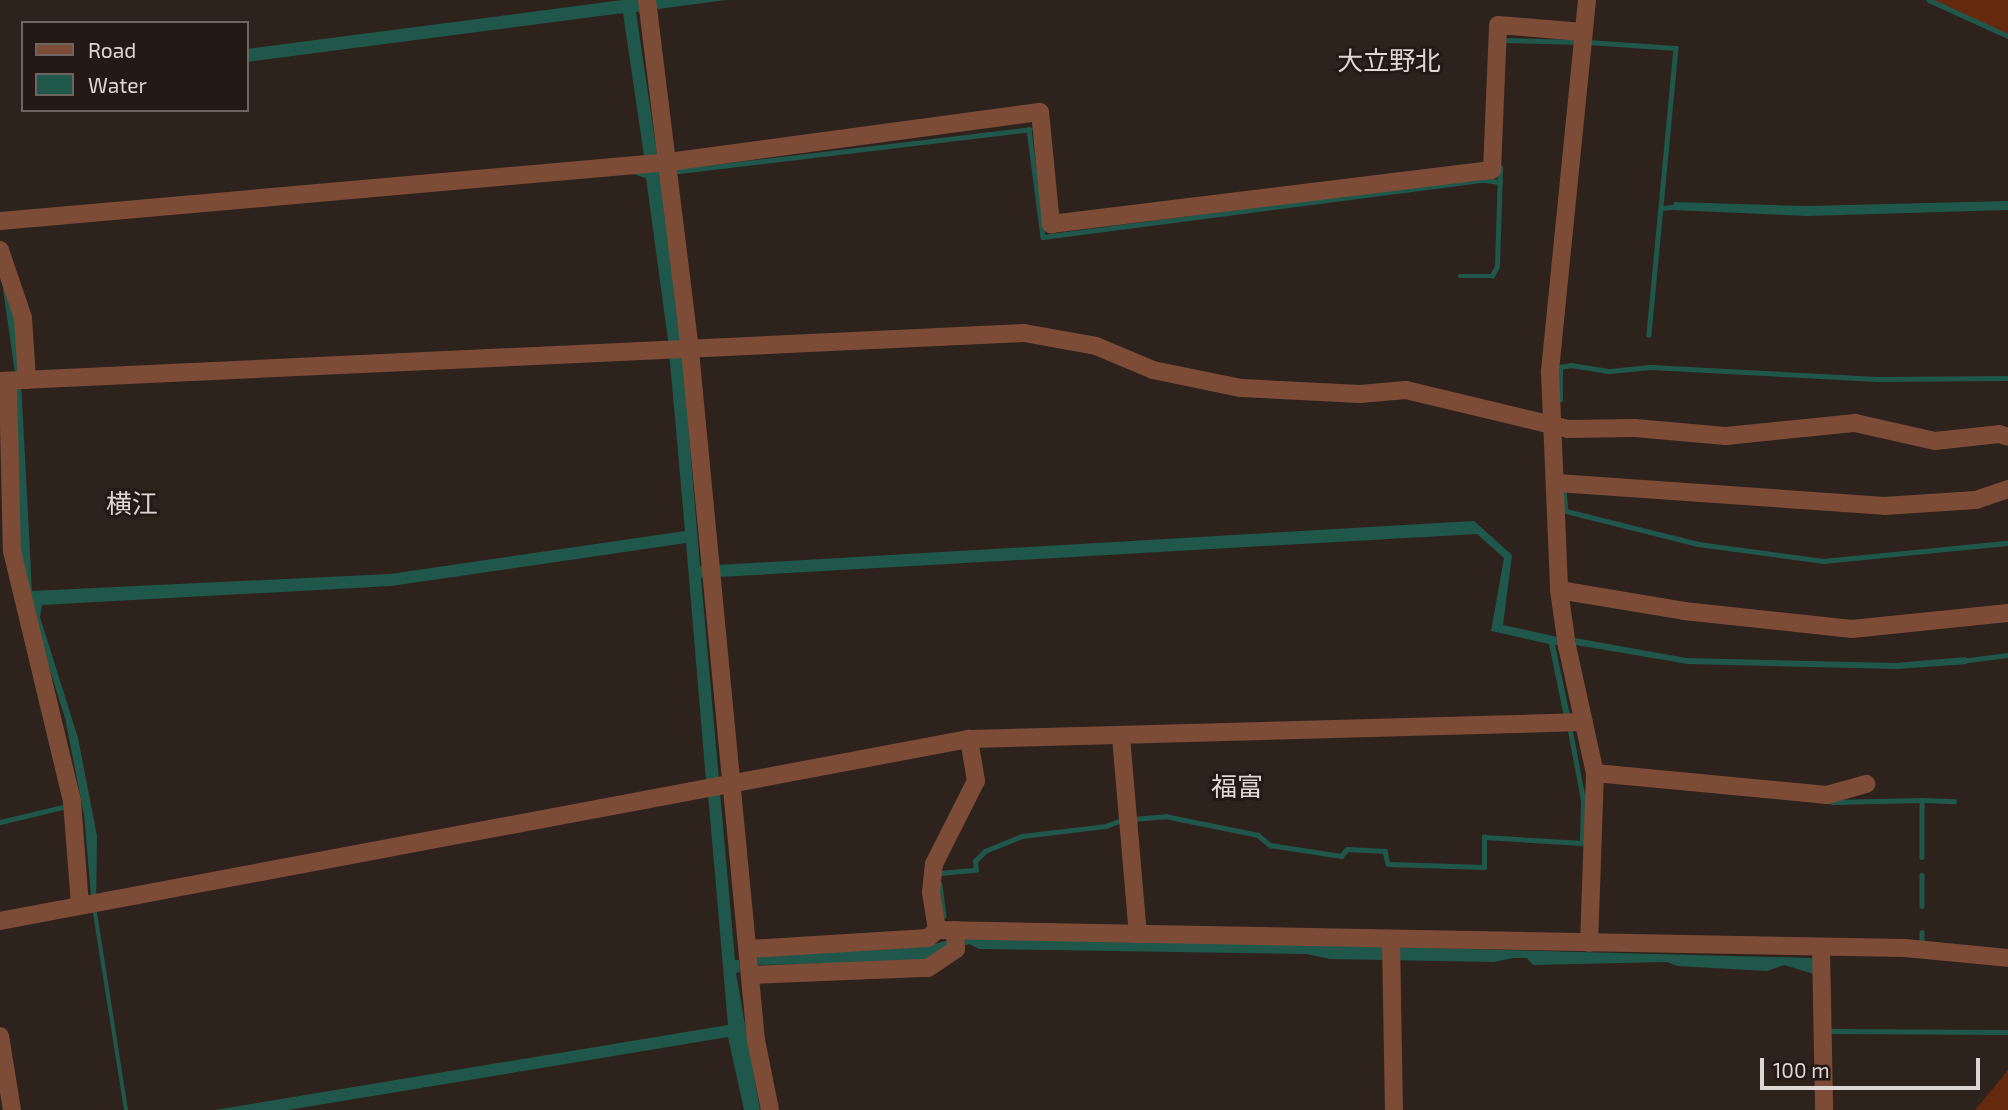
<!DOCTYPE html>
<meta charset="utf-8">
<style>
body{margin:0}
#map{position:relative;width:2008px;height:1110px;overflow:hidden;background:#2e221d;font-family:"Exo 2","Noto Sans JP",sans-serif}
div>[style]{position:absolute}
.green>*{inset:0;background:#652a0e}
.water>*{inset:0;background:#1f574a}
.stream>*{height:4.5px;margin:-2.25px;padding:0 2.25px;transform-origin:2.25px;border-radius:2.25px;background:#1f574a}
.minor>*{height:18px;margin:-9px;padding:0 9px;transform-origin:9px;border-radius:9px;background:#7d4c37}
span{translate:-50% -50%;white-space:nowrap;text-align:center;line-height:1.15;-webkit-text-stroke:6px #241914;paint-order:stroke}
.neighbourhood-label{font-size:26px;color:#dfd7d3}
.legend{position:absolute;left:21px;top:21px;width:228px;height:91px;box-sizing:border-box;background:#241914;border:2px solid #6f6560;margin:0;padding:9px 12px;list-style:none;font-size:21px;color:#dfd7d3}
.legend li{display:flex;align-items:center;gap:14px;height:35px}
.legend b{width:35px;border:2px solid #6f6560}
.scale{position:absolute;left:1760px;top:1058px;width:220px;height:32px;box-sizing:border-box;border:4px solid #dfd7d3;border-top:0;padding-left:9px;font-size:21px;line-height:24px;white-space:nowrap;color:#dfd7d3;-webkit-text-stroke:5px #241914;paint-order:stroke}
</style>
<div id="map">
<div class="green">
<div style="clip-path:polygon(1929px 0,2008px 0,2008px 36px)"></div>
<div style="clip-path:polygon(2008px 1070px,2008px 1110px,1976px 1110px,1976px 1109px)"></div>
</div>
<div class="water">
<div style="clip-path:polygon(622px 0,726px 0,636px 12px,657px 154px,644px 156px,623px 13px,247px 62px,247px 49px)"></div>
<div style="clip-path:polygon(660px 169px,681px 339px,700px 566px,1474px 521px,1512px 555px,1503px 625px,1558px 637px,1559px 645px,1555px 645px,1570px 715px,1564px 717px,1549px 644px,1491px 631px,1504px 558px,1477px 534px,701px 578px,719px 780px,706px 781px,686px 543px,391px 586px,42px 605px,40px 617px,78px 738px,97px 836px,96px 906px,128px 1110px,124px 1110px,92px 907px,84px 815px,65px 718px,25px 591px,20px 556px,17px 387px,0 268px,15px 315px,19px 343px,32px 591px,390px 574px,685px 531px,668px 340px,646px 178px,633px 174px)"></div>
<div style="clip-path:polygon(2008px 201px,2008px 210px,1808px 216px,1673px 210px,1674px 202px,1807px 206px)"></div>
<div style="clip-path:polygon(1575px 638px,1686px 658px,1895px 663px,1966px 657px,1967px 664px,1897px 669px,1688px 664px,1576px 645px)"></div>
<div style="clip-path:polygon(720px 792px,735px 960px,739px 960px,740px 972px,736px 973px,760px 1110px,744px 1110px,728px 1037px,288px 1110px,215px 1110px,728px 1025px,708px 794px)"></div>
<div style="clip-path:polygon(962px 936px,1813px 958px,1814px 974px,1784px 965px,1767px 971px,1677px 966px,1667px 962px,1533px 965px,1527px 958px,1513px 958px,1494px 962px,1330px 959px,1306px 954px,979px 949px,969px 944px,922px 961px,758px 965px,757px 956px,924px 947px)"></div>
</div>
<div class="stream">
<div style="left:1929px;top:0;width:87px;rotate:24.5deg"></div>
<div style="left:1504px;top:40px;width:76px;rotate:1.5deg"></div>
<div style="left:1588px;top:42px;width:88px;rotate:3.9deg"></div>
<div style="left:1676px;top:48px;width:288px;rotate:95.4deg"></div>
<div style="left:671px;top:172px;width:361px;rotate:-6.8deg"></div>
<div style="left:1029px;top:129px;width:109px;rotate:82.6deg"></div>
<div style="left:1043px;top:237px;width:445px;rotate:-7.4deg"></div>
<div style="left:1484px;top:180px;width:16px;rotate:7deg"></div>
<div style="left:1663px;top:208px;width:16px;rotate:-7deg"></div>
<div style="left:1460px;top:276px;width:32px"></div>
<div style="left:1492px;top:276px;width:11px;rotate:-63deg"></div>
<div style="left:1497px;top:266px;width:98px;rotate:-88.2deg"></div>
<div style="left:1560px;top:400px;width:33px;rotate:-90deg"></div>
<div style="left:1560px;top:367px;width:11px;rotate:-10deg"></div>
<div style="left:1571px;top:365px;width:39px;rotate:9deg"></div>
<div style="left:1610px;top:371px;width:40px;rotate:-5.7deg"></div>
<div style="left:1650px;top:367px;width:227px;rotate:3deg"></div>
<div style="left:1877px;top:379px;width:131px;rotate:-0.4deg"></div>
<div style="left:1564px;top:489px;width:22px;rotate:85deg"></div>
<div style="left:1566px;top:511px;width:136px;rotate:14deg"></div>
<div style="left:1698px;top:544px;width:126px;rotate:7.7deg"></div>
<div style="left:1823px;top:561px;width:186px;rotate:-5.6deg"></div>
<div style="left:1961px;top:661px;width:47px;rotate:-7.3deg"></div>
<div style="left:1922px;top:800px;width:32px;rotate:2deg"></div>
<div style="left:1832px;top:802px;width:90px;rotate:-1.3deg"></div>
<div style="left:1922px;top:800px;width:57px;rotate:90deg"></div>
<div style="left:1133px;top:819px;width:32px;rotate:-5deg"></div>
<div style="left:1165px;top:816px;width:95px;rotate:11.5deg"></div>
<div style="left:1258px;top:835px;width:16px;rotate:40deg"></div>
<div style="left:1270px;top:845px;width:72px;rotate:8.8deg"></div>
<div style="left:1341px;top:856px;width:9px;rotate:-49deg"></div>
<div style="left:1347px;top:849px;width:38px;rotate:3deg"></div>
<div style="left:1385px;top:851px;width:13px;rotate:77deg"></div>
<div style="left:1388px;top:864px;width:96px;rotate:1.8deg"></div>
<div style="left:1484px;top:867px;width:30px;rotate:-90deg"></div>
<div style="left:1484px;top:837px;width:98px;rotate:3.5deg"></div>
<div style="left:1582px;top:843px;width:43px;rotate:-88.7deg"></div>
<div style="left:1583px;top:800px;width:75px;rotate:-100.7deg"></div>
<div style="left:0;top:822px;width:69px;rotate:-13.4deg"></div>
<div style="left:940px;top:873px;width:36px;rotate:-5deg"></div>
<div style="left:976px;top:870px;width:9px;rotate:-96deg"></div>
<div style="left:975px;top:861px;width:14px;rotate:-45deg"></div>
<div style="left:985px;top:851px;width:40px;rotate:-22deg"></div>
<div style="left:1022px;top:836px;width:85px;rotate:-6.8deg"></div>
<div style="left:1106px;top:826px;width:19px;rotate:-21deg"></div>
<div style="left:1922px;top:875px;width:31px;rotate:90deg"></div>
<div style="left:940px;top:884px;width:32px;rotate:83deg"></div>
<div style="left:1922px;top:932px;width:13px;rotate:90deg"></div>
<div style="left:1830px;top:1031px;width:176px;rotate:0.3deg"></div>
</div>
<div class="minor">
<div style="left:647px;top:0;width:354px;rotate:83deg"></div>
<div style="left:690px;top:351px;width:692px;rotate:84.53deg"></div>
<div style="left:756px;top:1040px;width:71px;rotate:78.7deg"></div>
<div style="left:1587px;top:0;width:374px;rotate:95.7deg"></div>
<div style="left:1550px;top:372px;width:218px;rotate:87.6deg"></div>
<div style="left:1559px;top:590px;width:57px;rotate:81.9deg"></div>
<div style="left:1567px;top:646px;width:130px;rotate:77.6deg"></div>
<div style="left:1595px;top:773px;width:170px;rotate:92deg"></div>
<div style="left:0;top:221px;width:672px;rotate:-5.04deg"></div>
<div style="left:669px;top:162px;width:374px;rotate:-7.7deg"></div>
<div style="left:1040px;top:112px;width:113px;rotate:84.4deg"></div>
<div style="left:1051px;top:224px;width:444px;rotate:-7deg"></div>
<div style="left:1492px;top:170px;width:145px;rotate:-87.6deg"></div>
<div style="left:1498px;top:25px;width:85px;rotate:4.7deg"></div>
<div style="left:0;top:250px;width:72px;rotate:71.3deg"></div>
<div style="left:23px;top:318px;width:62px;rotate:86.3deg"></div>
<div style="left:0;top:381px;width:1025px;rotate:-2.68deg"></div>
<div style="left:1024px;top:333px;width:73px;rotate:10.2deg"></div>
<div style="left:1096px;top:346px;width:62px;rotate:22.8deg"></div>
<div style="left:1153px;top:370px;width:90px;rotate:11.6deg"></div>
<div style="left:1241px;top:388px;width:119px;rotate:2.9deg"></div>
<div style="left:1360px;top:394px;width:46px;rotate:-5deg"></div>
<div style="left:1406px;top:390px;width:167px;rotate:13.5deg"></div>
<div style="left:1568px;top:429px;width:67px;rotate:-0.9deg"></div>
<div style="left:1635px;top:428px;width:91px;rotate:5deg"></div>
<div style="left:1726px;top:436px;width:130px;rotate:-5.8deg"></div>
<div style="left:1855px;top:423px;width:82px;rotate:12.7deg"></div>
<div style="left:1935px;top:441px;width:64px;rotate:-6.2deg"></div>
<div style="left:1999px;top:434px;width:9px;rotate:18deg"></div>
<div style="left:8px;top:381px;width:170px;rotate:88.7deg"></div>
<div style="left:12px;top:551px;width:257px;rotate:76.5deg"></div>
<div style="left:72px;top:801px;width:103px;rotate:85.6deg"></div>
<div style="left:1557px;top:483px;width:328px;rotate:4deg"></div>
<div style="left:1884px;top:506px;width:92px;rotate:-3.7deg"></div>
<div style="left:1976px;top:500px;width:34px;rotate:-19deg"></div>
<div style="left:1559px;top:590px;width:127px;rotate:9.5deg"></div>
<div style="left:1684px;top:611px;width:169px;rotate:6.1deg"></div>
<div style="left:1852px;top:629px;width:157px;rotate:-5.9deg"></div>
<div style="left:1121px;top:737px;width:198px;rotate:85.1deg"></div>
<div style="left:1595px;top:773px;width:233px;rotate:5.4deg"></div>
<div style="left:1827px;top:795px;width:41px;rotate:-15.8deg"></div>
<div style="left:0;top:921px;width:986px;rotate:-10.64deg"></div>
<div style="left:969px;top:739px;width:615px;rotate:-1.58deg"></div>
<div style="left:937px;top:930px;width:38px;rotate:-99deg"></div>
<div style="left:931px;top:892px;width:28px;rotate:-84deg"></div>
<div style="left:934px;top:864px;width:93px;rotate:-63.2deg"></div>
<div style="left:976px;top:781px;width:43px;rotate:-99.5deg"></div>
<div style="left:1391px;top:940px;width:170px;rotate:89deg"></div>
<div style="left:1821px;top:948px;width:162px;rotate:88.9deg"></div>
<div style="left:748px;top:949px;width:180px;rotate:-3.5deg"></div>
<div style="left:928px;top:938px;width:12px;rotate:-42deg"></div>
<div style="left:937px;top:930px;width:968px;rotate:1.07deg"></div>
<div style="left:1905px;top:948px;width:103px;rotate:5.5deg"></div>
<div style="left:750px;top:975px;width:178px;rotate:-2.3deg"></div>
<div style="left:928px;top:968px;width:34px;rotate:-34deg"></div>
<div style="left:956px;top:949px;width:19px;rotate:-93deg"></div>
<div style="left:0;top:1036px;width:75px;rotate:80.8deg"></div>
</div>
<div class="neighbourhood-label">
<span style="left:1389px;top:60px">大立野北</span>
<span style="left:132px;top:503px">横江</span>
<span style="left:1237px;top:786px">福富</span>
</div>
<ul class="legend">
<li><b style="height:9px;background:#7d4c37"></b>Road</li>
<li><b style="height:19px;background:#1f574a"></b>Water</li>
</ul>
<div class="scale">100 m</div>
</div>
